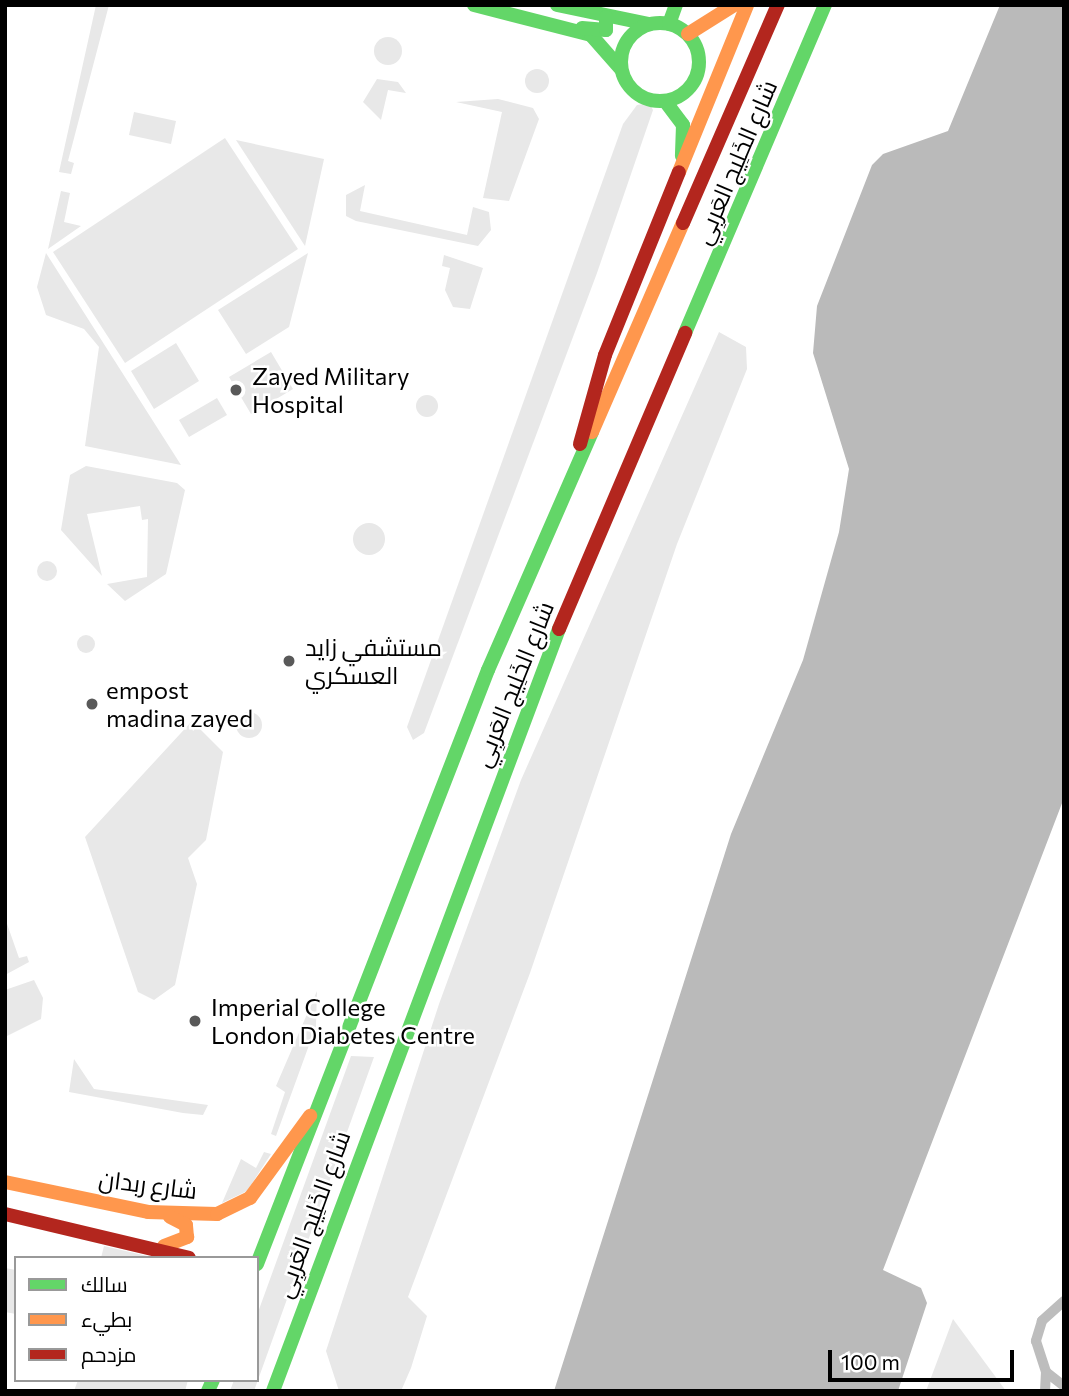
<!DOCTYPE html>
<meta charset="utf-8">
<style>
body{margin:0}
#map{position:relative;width:1069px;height:1396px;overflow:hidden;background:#fff;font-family:Commissioner,Cairo,sans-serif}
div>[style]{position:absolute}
.green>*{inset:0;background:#e8e8e8}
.round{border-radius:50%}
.water>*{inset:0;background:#bababa}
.street>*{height:10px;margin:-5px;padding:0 5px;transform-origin:5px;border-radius:5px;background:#bdbdbd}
.fast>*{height:14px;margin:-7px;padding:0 7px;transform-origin:7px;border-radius:7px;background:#63d668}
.fast>.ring{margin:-7px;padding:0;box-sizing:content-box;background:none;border:14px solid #63d668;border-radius:50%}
.slow>*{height:14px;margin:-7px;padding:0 7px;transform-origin:7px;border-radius:7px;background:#ff974d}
.jam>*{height:14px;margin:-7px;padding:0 7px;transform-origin:7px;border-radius:7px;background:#b3261e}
.dots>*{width:19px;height:19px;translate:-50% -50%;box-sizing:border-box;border:4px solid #fff;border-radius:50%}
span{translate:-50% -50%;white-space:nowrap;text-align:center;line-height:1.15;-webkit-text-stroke:5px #fff;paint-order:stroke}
.street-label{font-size:24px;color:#000}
.poi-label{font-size:24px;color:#000}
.left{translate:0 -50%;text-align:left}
.frame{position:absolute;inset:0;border:7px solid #000;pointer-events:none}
.legend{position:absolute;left:14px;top:1256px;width:245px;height:126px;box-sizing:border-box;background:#fff;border:2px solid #999;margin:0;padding:9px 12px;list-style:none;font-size:21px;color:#000}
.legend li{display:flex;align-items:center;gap:14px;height:35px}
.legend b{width:35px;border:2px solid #999}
.scale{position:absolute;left:828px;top:1350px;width:186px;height:32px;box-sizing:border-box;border:4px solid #000;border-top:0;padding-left:9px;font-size:21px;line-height:24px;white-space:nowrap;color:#000;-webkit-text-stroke:5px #fff;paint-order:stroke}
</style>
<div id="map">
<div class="green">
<div style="clip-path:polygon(96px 5px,109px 5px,68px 161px,74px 163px,71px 174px,59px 172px)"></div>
<div class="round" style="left:374px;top:37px;width:28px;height:28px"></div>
<div class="round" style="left:525px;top:69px;width:24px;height:24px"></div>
<div style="clip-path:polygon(377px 79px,398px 82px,406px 93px,388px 90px,381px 120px,363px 102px)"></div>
<div style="clip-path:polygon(498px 99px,533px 108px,539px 119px,509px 201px,483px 198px,502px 112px,456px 102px)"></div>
<div style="clip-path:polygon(649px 103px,653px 110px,597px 273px,424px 733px,413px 740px,407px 727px,623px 124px,637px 105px)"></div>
<div style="clip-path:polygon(134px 112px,176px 121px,171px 144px,129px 135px)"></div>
<div style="clip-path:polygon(225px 138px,298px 249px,125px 363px,53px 252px)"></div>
<div style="clip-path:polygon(236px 140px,324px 159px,305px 246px)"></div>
<div style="clip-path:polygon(365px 185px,360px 211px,467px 235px,473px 207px,489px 212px,491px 230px,478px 246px,356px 221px,346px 216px,346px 195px)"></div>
<div style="clip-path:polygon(61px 191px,70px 193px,64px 222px,81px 226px,48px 249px)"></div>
<div style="clip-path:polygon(46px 253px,181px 465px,85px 446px,99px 347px,84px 329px,46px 315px,37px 287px)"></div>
<div style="clip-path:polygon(308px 253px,289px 327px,246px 354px,218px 310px)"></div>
<div style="clip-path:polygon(444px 255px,483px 268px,470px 309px,453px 307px,445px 290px,450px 268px,442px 266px)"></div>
<div style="clip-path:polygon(719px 332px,746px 347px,747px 369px,677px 544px,530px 973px,408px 1297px,427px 1316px,411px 1368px,401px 1391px,339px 1391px,326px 1351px,439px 1004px,521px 780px)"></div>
<div style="clip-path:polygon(176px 343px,199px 381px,154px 409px,131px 371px)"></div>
<div style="clip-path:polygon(271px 352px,293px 389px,251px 414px,229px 377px)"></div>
<div class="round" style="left:416px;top:395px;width:22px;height:22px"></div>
<div style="clip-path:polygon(217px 398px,227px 415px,189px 437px,179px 420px)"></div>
<div style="clip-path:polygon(86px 466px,177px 483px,185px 490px,166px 574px,125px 601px,107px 584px,147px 577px,148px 519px,142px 520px,140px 506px,87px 514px,102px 576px,61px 530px,70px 475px)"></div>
<div class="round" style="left:353px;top:523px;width:32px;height:32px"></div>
<div class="round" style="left:37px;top:561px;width:20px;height:20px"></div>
<div class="round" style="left:77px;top:635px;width:18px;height:18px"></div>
<div class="round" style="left:236px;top:712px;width:26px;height:26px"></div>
<div style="clip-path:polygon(192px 721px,223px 752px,206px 840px,188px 858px,197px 884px,175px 985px,154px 1000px,138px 992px,85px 837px)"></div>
<div style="clip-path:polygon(5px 918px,19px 958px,27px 956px,29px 962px,5px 975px)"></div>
<div style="clip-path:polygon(34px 980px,43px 998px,41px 1019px,5px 1037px,5px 990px)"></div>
<div style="clip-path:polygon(317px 991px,316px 1026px,276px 1136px,271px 1134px,285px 1092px,276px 1086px)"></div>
<div style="clip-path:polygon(351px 1056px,374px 1057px,254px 1391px,230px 1391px,234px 1380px,257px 1380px,257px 1315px)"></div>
<div style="clip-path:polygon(74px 1059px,94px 1089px,208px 1105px,203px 1115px,183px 1113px,69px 1092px)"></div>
<div style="clip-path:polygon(264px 1152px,271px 1154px,247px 1191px,222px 1203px,241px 1159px,256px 1168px)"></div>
<div style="clip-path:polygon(104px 1246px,156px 1258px,101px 1258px)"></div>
<div style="clip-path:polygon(5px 1268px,16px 1270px,16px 1314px,5px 1312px)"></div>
<div style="clip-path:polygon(953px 1319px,1006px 1391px,926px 1391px)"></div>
<div style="clip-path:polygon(78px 1380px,188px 1380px,185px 1391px,74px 1391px)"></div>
</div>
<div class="water">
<div style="clip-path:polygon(1000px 5px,1064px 5px,1064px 798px,883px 1270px,921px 1288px,927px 1303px,898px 1391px,554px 1391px,731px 834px,803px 660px,839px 532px,849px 469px,813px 353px,817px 306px,872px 165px,883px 154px,948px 131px)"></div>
</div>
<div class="street">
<div style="left:1064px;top:1301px;width:30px;rotate:138deg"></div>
<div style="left:1042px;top:1321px;width:21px;rotate:107deg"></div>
<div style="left:1036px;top:1341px;width:33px;rotate:72deg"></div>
<div style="left:1046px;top:1372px;width:23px;rotate:38deg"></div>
<div style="left:1045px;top:1391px;width:19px;rotate:-87deg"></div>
</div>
<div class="fast">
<div style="left:474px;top:5px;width:121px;rotate:14.4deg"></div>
<div style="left:591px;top:35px;width:45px;rotate:48.6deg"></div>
<div style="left:557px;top:5px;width:94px;rotate:11.7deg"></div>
<div class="ring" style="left:621px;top:23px;width:64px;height:64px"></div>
<div style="left:669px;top:24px;width:20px;rotate:-70deg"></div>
<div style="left:582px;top:28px;width:24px;rotate:5deg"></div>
<div style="left:606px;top:30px;width:13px;rotate:-90deg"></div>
<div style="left:665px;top:101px;width:30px;rotate:53deg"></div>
<div style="left:683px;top:125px;width:31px;rotate:92deg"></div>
<div style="left:685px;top:333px;width:357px;rotate:-66.9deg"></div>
<div style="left:257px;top:1264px;width:637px;rotate:-68.75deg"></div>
<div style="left:488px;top:670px;width:260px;rotate:-66.4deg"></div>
<div style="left:208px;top:1391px;width:12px;rotate:-66deg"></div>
<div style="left:273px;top:1391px;width:814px;rotate:-69.43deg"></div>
</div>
<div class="slow">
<div style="left:688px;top:34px;width:54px;rotate:-32.2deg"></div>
<div style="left:679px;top:172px;width:180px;rotate:-67.8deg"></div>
<div style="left:592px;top:432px;width:228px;rotate:-66.5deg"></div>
<div style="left:5px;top:1182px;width:146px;rotate:11.8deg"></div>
<div style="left:148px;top:1212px;width:69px;rotate:1.7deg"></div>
<div style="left:217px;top:1214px;width:37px;rotate:-26deg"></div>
<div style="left:250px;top:1198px;width:102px;rotate:-53.8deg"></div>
<div style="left:164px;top:1246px;width:25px;rotate:-21deg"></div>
<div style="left:187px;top:1237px;width:12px;rotate:-95deg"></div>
<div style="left:186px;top:1225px;width:18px;rotate:-153deg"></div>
</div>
<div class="jam">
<div style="left:683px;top:223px;width:238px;rotate:-66.5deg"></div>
<div style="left:580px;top:444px;width:92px;rotate:-74.3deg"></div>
<div style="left:605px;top:355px;width:197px;rotate:-68deg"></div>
<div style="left:559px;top:629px;width:322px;rotate:-66.9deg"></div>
<div style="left:5px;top:1214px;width:189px;rotate:13.4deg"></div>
</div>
<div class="dots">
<div style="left:236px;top:390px;background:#595959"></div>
<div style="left:289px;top:661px;background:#595959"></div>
<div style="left:92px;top:704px;background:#595959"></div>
<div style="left:195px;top:1021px;background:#595959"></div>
</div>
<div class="street-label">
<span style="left:735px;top:162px;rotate:-67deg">شارع الخَلِيج العَربِي</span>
<span style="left:513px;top:684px;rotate:-68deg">شارع الخَلِيج العَربِي</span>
<span style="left:148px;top:1184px;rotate:7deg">شارع ربدان</span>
<span style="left:312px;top:1214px;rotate:-70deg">شارع الخَلِيج العَربِي</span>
</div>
<div class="poi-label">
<span class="left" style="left:252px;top:390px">Zayed Military<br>Hospital</span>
<span class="left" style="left:305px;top:661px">مستشفي زايد<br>العسكري</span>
<span class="left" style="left:106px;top:704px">empost<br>madina zayed</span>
<span class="left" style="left:211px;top:1021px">Imperial College<br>London Diabetes Centre</span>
</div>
<div class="frame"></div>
<ul class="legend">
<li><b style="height:9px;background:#63d668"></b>سالك</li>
<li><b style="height:9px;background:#ff974d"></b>بطيء</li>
<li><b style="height:9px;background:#b3261e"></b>مزدحم</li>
</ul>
<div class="scale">100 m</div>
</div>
